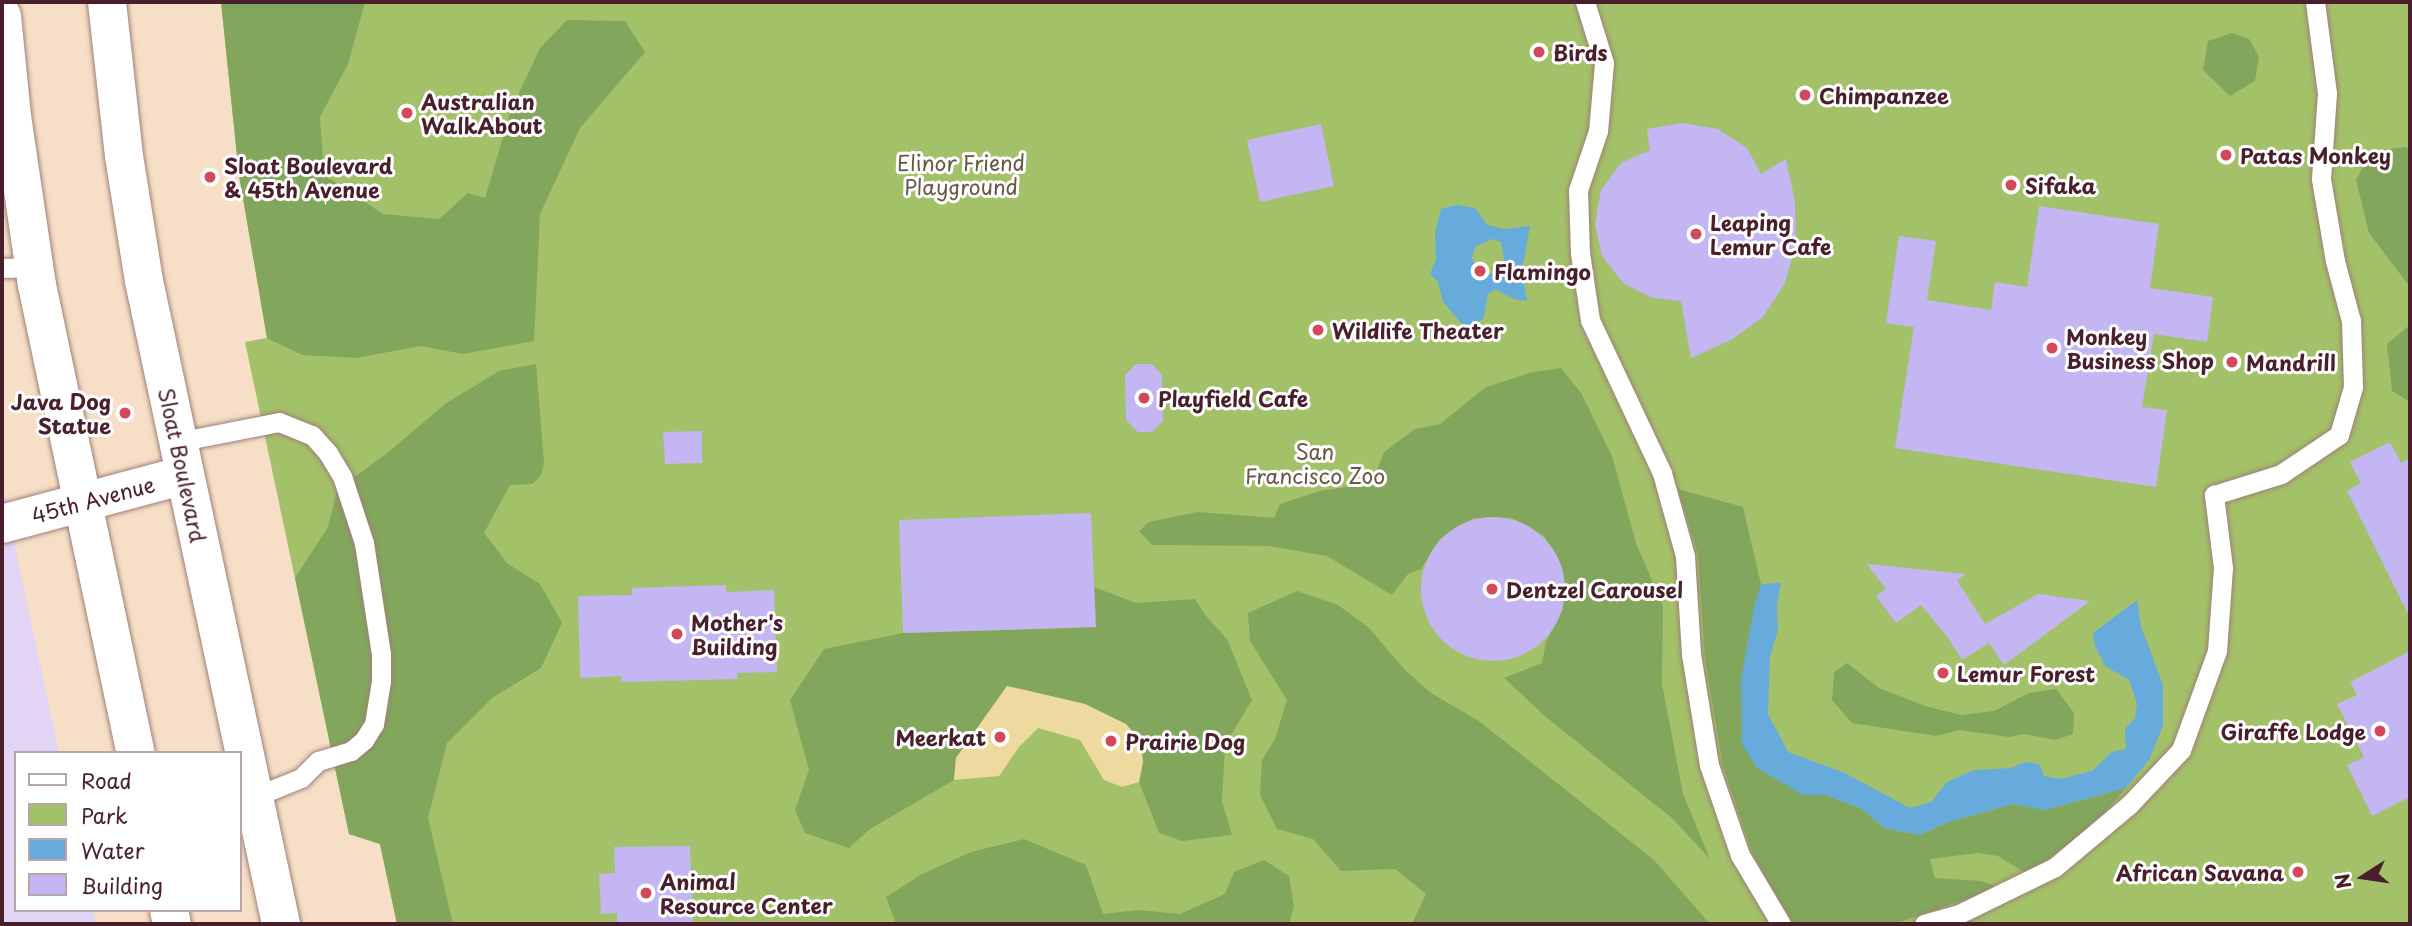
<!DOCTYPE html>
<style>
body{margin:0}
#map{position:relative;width:2412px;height:926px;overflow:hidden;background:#f6dfc6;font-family:"Playpen Sans",sans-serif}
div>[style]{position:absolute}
.built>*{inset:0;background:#e1d4f4}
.green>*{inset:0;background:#a3c168}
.forest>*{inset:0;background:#82a75c}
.sand>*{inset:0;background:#eeda9e}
.water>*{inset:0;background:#67abdc}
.building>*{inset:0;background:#c3b6f3}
.round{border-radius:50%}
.roads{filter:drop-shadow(0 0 2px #a07f78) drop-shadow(0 0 2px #a07f78)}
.lane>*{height:19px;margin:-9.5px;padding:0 9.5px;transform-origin:9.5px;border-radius:9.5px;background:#fff}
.street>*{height:38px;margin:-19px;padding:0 19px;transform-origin:19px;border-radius:19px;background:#fff}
.secondary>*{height:38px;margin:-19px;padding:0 19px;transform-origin:19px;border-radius:19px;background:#fff}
.dots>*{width:19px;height:19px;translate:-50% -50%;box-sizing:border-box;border:4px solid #fff;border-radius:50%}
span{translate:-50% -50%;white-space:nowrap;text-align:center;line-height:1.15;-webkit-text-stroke:6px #fff;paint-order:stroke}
.poi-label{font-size:21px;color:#4a1f2b;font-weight:700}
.left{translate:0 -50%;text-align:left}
.right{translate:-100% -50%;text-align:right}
.park-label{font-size:21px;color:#695840}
.street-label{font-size:21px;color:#4a1f2b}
.frame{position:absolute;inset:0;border:4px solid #4a1f2b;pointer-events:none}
.legend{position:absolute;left:14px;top:751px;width:228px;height:161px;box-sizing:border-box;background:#fff;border:2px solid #b7a5aa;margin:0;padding:9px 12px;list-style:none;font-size:21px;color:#4a1f2b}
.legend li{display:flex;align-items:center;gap:14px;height:35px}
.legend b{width:35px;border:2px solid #b7a5aa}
.north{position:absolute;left:2328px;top:842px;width:70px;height:70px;-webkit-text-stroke:5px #fff;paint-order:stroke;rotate:258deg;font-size:19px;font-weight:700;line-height:28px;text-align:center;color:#4a1f2b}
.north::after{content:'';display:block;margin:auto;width:24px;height:32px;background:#4a1f2b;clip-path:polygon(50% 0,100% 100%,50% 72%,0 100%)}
</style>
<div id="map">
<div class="built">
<div style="clip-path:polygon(2px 485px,59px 753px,16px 753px,16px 910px,93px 910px,96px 924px,2px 924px)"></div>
</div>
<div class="green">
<div style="clip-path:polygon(221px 2px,2410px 2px,2410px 924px,397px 924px,380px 844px,349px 834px,245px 342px,267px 338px,239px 175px)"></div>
</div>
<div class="forest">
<div style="clip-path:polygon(221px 2px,365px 2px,348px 64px,320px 117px,324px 175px,383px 214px,439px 219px,468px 193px,485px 198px,511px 110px,540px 48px,567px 20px,625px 21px,645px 52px,580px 128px,540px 214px,534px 341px,463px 354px,421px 346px,356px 358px,302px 355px,267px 338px,239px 175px)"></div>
<div style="clip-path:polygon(2232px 33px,2249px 39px,2259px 57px,2255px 81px,2230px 96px,2203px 70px,2208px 41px)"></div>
<div style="clip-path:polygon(2406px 147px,2410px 151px,2410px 287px,2369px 233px,2356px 180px,2371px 151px)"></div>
<div style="clip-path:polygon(2410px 325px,2410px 402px,2392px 391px,2387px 344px)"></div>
<div style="clip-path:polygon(536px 364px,544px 463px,541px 475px,533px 484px,510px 485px,484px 533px,508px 564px,540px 584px,562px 623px,541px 668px,492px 698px,447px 743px,428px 818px,453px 924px,397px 924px,380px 844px,349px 834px,295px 578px,328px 527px,337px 490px,390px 451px,445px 404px,499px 371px)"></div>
<div style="clip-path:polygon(1561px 368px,1581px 393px,1612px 456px,1636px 543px,1663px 606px,1662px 684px,1683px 794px,1710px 859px,1673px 819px,1546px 717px,1504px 678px,1542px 663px,1546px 642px,1563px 609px,1563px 570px,1544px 536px,1512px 518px,1474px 518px,1441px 538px,1421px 569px,1408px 574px,1392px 595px,1327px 556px,1269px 546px,1152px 545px,1139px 531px,1149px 522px,1197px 512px,1274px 518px,1280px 504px,1320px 491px,1372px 483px,1384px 452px,1415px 429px,1440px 424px,1486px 387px,1533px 372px)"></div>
<div style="clip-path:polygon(1678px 489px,1743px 507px,1761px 584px,1741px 680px,1803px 795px,1826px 795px,1862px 809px,1884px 828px,1920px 835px,1949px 822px,2013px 804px,2045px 810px,2126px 788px,2097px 821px,2050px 858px,2024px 872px,1998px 856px,1977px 853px,1930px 859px,1935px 878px,1982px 881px,1996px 887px,1975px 896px,1894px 924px,1793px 924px,1753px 855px,1723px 766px,1705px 658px,1698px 554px)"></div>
<div style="clip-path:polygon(1094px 587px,1136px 603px,1195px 599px,1206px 616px,1227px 639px,1252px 700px,1225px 745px,1222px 801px,1232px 835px,1182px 841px,1159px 833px,1139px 782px,1143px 762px,1085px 704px,1007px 686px,956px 758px,954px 780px,870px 829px,849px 848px,805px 833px,795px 810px,809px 770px,790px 700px,824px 649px,903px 633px,1095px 627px)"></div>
<div style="clip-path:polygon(1297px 591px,1338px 605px,1368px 627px,1405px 670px,1431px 693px,1479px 721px,1654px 860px,1710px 924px,1412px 924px,1426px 894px,1395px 869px,1341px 871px,1313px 839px,1277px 829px,1260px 795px,1262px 760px,1275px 739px,1287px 700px,1250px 641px,1248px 613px)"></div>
<div style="clip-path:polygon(1847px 663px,1879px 688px,1925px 706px,1961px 715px,1994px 711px,2029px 693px,2056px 689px,2074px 713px,2073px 734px,2055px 740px,2024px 734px,2009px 737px,1959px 730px,1936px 736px,1852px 723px,1832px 700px,1834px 672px)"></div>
<div style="clip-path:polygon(1024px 839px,1086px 865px,1103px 914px,1138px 910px,1180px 914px,1225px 894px,1234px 872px,1264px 860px,1289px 876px,1294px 907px,1289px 924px,896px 924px,886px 897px,922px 874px,971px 852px)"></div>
</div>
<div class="sand">
<div style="clip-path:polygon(1007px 686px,1085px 704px,1126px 724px,1141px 741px,1143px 762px,1139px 782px,1122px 787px,1104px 780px,1080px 740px,1038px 728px,1019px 747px,999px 776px,954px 780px,956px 758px)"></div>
</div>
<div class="water">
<div style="clip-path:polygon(evenodd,1456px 205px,1475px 208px,1487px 225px,1505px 229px,1530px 226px,1522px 270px,1527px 301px,1514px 299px,1495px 289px,1488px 294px,1484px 318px,1473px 326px,1462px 324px,1443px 302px,1438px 282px,1430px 274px,1436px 259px,1435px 233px,1441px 209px,1456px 205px,1492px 239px,1501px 242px,1504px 260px,1502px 272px,1493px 274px,1480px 272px,1472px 258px,1475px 247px,1492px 239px)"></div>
<div style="clip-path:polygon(1781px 583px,1777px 604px,1778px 630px,1770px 656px,1768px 714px,1788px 752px,1845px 773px,1910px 808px,1931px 802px,1947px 782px,1974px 770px,2011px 768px,2026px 762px,2039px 764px,2044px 776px,2060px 779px,2092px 771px,2112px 752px,2126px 749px,2125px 729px,2135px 718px,2137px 704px,2129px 680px,2105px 666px,2095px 646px,2093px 633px,2137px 600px,2141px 626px,2163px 685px,2163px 726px,2149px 760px,2126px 788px,2045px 810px,2013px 804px,1949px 822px,1920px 835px,1884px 828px,1862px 809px,1826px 795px,1803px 795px,1757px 768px,1742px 744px,1741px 680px,1754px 607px,1761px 584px)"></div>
</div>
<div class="building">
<div style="clip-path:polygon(1682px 123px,1718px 129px,1747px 148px,1761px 174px,1786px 159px,1795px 201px,1796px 243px,1785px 283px,1763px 317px,1731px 340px,1691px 358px,1681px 301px,1653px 298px,1624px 284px,1602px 256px,1595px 224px,1601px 190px,1621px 163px,1650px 150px,1647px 129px)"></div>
<div style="clip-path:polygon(1321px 124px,1334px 186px,1260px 202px,1247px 140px)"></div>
<div style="clip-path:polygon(2039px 206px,2159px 224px,2150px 288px,2213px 297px,2207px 342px,2154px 334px,2142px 407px,2167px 410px,2156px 487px,1895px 448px,1914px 327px,1886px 323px,1899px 236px,1936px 241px,1927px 300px,1991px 310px,1995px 282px,2027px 287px)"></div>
<div style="clip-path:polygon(1136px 364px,1152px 364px,1162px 375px,1163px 421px,1152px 432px,1138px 432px,1126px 420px,1125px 375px)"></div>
<div style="clip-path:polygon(702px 431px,702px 463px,665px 464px,663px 432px)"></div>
<div style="clip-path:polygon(2390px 442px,2401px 463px,2410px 458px,2410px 618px,2347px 491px,2361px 483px,2350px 462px)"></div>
<div style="clip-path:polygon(1091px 513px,1096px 627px,903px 633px,899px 520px)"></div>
<div class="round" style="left:1421px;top:517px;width:144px;height:144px"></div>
<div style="clip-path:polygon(1867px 564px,1966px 574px,1957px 580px,1985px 624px,2038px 594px,2090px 601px,2004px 665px,1989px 643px,1962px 660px,1949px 639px,1921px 605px,1896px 623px,1876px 596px,1886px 589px)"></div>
<div style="clip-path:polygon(726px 585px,726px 592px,774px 590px,777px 672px,737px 673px,738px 679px,621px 682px,621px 676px,580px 678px,578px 596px,632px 595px,632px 588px)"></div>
<div style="clip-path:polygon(2410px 651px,2410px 797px,2372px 816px,2347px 765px,2364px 757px,2337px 704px,2357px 695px,2350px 682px)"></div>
<div style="clip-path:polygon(690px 846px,693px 924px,617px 924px,617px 913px,601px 914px,599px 874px,615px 873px,614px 847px)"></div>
</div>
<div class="roads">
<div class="lane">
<div style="left:1585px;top:2px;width:64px;rotate:72.7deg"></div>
<div style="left:1604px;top:63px;width:68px;rotate:95deg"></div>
<div style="left:1598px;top:131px;width:62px;rotate:108.7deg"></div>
<div style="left:1578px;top:190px;width:63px;rotate:88.2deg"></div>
<div style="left:1580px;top:253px;width:68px;rotate:81.5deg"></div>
<div style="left:1590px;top:320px;width:169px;rotate:64.8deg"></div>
<div style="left:1662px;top:473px;width:86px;rotate:74.5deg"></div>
<div style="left:1685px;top:556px;width:98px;rotate:86.5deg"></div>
<div style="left:1691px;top:654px;width:112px;rotate:80.8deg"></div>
<div style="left:1709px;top:765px;width:95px;rotate:71deg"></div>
<div style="left:1740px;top:855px;width:80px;rotate:59.3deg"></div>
<div style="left:2px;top:268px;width:32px;rotate:-2deg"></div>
<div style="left:177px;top:442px;width:104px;rotate:-11.1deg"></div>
<div style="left:279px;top:422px;width:35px;rotate:22deg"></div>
<div style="left:312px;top:435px;width:24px;rotate:48deg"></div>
<div style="left:328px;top:453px;width:27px;rotate:59deg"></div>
<div style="left:342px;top:476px;width:71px;rotate:71.8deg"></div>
<div style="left:364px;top:543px;width:112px;rotate:81.3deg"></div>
<div style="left:381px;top:654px;width:27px;rotate:90deg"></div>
<div style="left:381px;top:681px;width:44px;rotate:99.2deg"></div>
<div style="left:374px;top:724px;width:19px;rotate:122deg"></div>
<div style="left:364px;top:740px;width:17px;rotate:140deg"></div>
<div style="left:351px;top:751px;width:34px;rotate:163deg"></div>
<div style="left:318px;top:761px;width:24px;rotate:135deg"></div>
<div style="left:301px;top:778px;width:51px;rotate:158deg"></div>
<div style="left:1924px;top:924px;width:36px;rotate:-16deg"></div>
<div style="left:1959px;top:914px;width:107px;rotate:-26.1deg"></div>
<div style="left:2055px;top:867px;width:97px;rotate:-40deg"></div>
<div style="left:2129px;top:805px;width:76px;rotate:-46.6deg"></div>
<div style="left:2181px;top:750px;width:105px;rotate:-70deg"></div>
<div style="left:2217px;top:651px;width:83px;rotate:-85.9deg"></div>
<div style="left:2223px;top:568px;width:74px;rotate:-97deg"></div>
<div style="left:2214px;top:495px;width:70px;rotate:-17.4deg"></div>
<div style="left:2281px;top:474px;width:70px;rotate:-33.9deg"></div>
<div style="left:2339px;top:435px;width:50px;rotate:-73.7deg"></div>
<div style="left:2353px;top:387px;width:66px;rotate:-91.7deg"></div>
<div style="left:2351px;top:321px;width:62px;rotate:-104.9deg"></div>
<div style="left:2335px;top:261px;width:83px;rotate:-99.7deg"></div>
<div style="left:2321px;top:179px;width:86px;rotate:-86deg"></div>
<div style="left:2327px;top:93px;width:92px;rotate:-97.5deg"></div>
</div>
<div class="street">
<div style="left:2px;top:524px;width:189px;rotate:-15deg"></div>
</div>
<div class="secondary">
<div style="left:107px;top:2px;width:155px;rotate:83.7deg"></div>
<div style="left:124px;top:156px;width:127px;rotate:80.9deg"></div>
<div style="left:144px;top:281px;width:657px;rotate:77.97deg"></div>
<div style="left:2px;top:16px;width:100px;rotate:84.3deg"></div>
<div style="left:12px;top:116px;width:171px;rotate:81.6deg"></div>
<div style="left:37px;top:285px;width:478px;rotate:78.1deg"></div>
<div style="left:169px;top:910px;width:14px;rotate:78deg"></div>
</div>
</div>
<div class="dots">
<div style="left:1539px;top:52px;background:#d1495b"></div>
<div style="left:1805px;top:95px;background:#d1495b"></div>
<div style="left:407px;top:113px;background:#d1495b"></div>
<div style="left:2226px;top:155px;background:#d1495b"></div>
<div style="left:210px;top:177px;background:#d1495b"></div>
<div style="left:2011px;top:185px;background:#d1495b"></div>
<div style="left:1696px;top:234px;background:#d1495b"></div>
<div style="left:1480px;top:271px;background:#d1495b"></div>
<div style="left:1318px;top:330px;background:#d1495b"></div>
<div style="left:2052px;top:348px;background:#d1495b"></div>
<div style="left:2232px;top:362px;background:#d1495b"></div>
<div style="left:1144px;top:398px;background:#d1495b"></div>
<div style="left:125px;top:413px;background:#d1495b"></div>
<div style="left:1492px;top:589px;background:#d1495b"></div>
<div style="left:677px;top:634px;background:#d1495b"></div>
<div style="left:1943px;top:673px;background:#d1495b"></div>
<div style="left:2380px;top:731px;background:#d1495b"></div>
<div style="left:1000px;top:737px;background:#d1495b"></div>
<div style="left:1111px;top:741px;background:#d1495b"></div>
<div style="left:2298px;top:872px;background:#d1495b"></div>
<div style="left:646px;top:893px;background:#d1495b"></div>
</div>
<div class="poi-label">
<span class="left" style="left:1553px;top:52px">Birds</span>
<span class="left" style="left:1819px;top:95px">Chimpanzee</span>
<span class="left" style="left:421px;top:113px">Australian<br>WalkAbout</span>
<span class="left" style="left:2240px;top:155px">Patas Monkey</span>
<span class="left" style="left:224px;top:177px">Sloat Boulevard<br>&amp; 45th Avenue</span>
<span class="left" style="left:2025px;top:185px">Sifaka</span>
<span class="left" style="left:1710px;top:234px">Leaping<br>Lemur Cafe</span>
<span class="left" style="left:1494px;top:271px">Flamingo</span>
<span class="left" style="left:1332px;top:330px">Wildlife Theater</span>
<span class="left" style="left:2066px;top:348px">Monkey<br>Business Shop</span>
<span class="left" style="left:2246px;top:362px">Mandrill</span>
<span class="left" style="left:1158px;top:398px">Playfield Cafe</span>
<span class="right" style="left:111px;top:413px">Java Dog<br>Statue</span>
<span class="left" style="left:1506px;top:589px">Dentzel Carousel</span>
<span class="left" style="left:691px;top:634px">Mother's<br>Building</span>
<span class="left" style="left:1957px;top:673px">Lemur Forest</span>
<span class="right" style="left:2366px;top:731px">Giraffe Lodge</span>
<span class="right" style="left:986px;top:737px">Meerkat</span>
<span class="left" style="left:1125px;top:741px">Prairie Dog</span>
<span class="right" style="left:2284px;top:872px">African Savana</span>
<span class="left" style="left:660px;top:893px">Animal<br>Resource Center</span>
</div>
<div class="park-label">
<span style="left:961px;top:174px">Elinor Friend<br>Playground</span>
<span style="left:1315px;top:463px">San<br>Francisco Zoo</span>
</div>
<div class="street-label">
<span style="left:183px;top:465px;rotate:78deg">Sloat Boulevard</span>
<span style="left:93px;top:499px;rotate:-15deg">45th Avenue</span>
</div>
<div class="frame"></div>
<ul class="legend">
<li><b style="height:9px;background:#fff"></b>Road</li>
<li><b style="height:19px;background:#a3c168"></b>Park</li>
<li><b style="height:19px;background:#67abdc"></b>Water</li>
<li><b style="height:19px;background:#c3b6f3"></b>Building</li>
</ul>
<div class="north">N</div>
</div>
